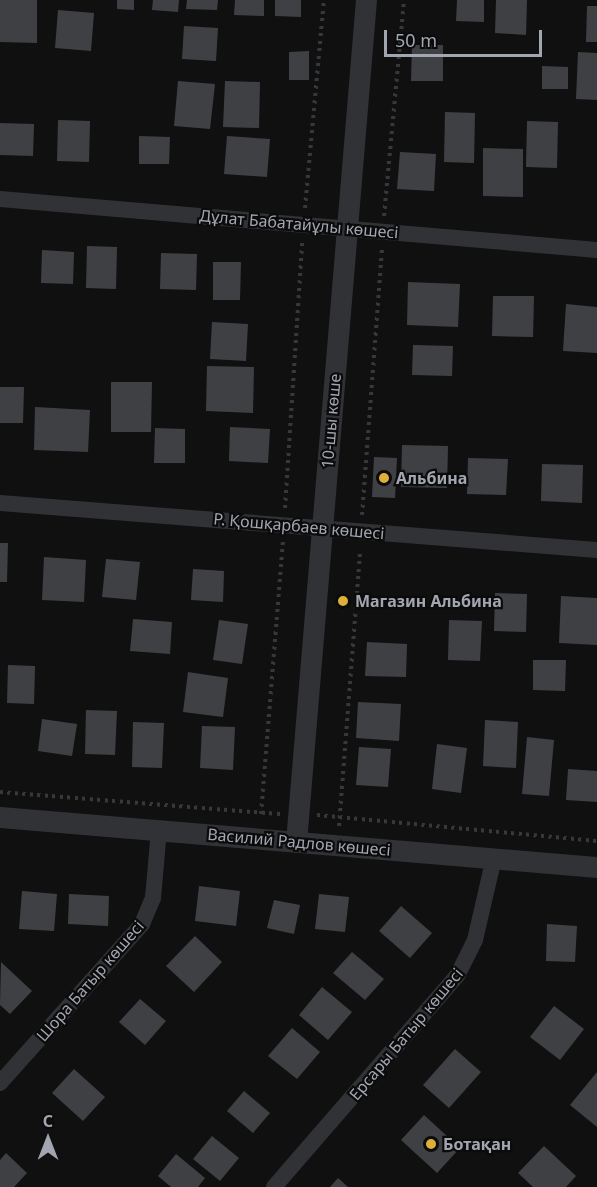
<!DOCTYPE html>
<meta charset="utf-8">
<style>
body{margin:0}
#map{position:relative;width:597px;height:1187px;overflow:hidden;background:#101011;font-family:"Noto Sans",sans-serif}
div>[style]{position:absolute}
.building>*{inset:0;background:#3f4044}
.path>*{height:4px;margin-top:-2px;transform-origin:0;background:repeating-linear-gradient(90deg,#37383c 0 3px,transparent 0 7.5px)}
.minor>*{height:16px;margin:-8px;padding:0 8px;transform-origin:8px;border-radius:8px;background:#313235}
.tertiary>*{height:21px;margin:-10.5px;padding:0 10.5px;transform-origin:10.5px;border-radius:10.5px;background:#313235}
.dots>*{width:16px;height:16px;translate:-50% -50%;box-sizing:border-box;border:3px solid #0b0b0c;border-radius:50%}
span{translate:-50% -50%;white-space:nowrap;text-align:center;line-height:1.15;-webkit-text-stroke:4.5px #0b0b0c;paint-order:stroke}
.street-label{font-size:16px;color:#a2a6b0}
.poi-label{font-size:16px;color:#a2a6b0;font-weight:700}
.left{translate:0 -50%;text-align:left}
.north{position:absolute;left:18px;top:1109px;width:60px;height:60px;-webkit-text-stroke:4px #0b0b0c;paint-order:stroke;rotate:0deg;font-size:16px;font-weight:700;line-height:24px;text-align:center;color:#a2a6b0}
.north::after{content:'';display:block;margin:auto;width:21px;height:27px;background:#a2a6b0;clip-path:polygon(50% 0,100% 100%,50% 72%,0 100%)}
.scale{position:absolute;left:384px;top:30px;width:158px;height:27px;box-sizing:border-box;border:3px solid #a2a6b0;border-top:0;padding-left:8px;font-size:18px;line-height:21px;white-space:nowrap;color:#a2a6b0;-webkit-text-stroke:4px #0b0b0c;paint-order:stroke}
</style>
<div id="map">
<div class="building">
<div style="clip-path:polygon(0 0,37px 0,37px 43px,0 42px)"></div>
<div style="clip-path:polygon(117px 0,134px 0,134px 10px,117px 9px)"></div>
<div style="clip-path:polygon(153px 0,179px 0,178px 12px,152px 10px)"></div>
<div style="clip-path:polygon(187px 0,218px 0,217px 10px,186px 9px)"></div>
<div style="clip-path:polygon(235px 0,264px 0,264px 16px,234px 15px)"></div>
<div style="clip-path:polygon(275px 0,301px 0,301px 17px,275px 16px)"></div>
<div style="clip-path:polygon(457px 0,484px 0,484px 22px,456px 21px)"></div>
<div style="clip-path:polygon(496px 0,527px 0,526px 35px,495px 33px)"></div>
<div style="clip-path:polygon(587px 6px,597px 6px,597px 42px,586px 42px)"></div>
<div style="clip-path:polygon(58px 10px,94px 13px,91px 51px,55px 48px)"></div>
<div style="clip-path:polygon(184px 26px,218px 28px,216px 61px,182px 59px)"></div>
<div style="clip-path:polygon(412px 45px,443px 45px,443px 81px,411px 81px)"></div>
<div style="clip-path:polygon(309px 51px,309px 80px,289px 80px,289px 52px)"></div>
<div style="clip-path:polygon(578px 52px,597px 53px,597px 100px,576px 99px)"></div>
<div style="clip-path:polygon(542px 66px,568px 67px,568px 89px,542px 89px)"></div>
<div style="clip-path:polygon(178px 81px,215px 84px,210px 129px,174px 126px)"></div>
<div style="clip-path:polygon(225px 81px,260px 82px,259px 128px,223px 127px)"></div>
<div style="clip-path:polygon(445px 112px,475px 113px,474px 163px,444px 162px)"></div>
<div style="clip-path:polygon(58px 120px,90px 121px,89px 162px,57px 161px)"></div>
<div style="clip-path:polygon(527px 121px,558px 122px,557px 168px,526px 167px)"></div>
<div style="clip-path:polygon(0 123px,34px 124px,33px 156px,0 155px)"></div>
<div style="clip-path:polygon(139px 136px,170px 137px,169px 164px,139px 164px)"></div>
<div style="clip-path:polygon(227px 136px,270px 139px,267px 177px,224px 174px)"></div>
<div style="clip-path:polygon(483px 148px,523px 149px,523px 197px,483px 196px)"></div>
<div style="clip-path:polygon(400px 152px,436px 154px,434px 191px,397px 189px)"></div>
<div style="clip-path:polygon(87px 246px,117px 247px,116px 289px,86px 288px)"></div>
<div style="clip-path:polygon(42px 250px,74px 252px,73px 284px,41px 283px)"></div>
<div style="clip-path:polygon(161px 253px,197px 254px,196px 290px,160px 289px)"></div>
<div style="clip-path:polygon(213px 262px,241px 262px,240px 300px,213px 300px)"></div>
<div style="clip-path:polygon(408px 282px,460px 284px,458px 327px,407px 325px)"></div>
<div style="clip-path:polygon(493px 296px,534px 296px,533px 337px,492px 336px)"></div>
<div style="clip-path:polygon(566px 304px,597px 307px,597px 353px,563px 351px)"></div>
<div style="clip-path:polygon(212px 322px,248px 324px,246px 361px,210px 359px)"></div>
<div style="clip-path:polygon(413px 345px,453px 346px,452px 376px,412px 375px)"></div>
<div style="clip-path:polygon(207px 366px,254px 367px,253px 413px,206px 411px)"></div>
<div style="clip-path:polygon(111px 382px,152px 382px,151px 432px,111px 432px)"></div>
<div style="clip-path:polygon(0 387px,24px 387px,23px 423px,0 423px)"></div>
<div style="clip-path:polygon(35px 407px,90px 410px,88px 452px,34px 450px)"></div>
<div style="clip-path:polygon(230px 427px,270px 429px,268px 463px,229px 461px)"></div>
<div style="clip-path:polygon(155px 428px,185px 429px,185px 463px,154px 463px)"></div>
<div style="clip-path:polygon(402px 445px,448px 446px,447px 488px,401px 487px)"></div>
<div style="clip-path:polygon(374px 457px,397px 458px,395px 498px,372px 497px)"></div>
<div style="clip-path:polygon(468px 458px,508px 459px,506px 495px,467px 494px)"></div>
<div style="clip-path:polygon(542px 464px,583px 465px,582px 503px,541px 501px)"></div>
<div style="clip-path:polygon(0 543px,8px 543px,7px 582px,0 582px)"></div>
<div style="clip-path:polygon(44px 557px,86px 560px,84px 602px,42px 600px)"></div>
<div style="clip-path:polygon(106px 559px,140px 562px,136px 600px,102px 597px)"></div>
<div style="clip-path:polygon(193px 569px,224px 571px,223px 602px,191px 600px)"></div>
<div style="clip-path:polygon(495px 593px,527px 594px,526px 632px,494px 631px)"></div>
<div style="clip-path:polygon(561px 596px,597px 598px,597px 645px,559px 643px)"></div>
<div style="clip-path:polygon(133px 619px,172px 622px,170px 654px,130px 651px)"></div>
<div style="clip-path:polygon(219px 620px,248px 624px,242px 664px,213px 660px)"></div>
<div style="clip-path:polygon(449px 620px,482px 621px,480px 661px,448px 660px)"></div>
<div style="clip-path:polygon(367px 642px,407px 644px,406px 677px,365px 676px)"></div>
<div style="clip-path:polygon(533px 660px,566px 660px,565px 691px,533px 690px)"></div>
<div style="clip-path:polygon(8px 665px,35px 666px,34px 704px,7px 703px)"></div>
<div style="clip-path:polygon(188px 672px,228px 678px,223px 717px,183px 712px)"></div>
<div style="clip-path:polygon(358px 702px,401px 704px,399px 741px,356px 738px)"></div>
<div style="clip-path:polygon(86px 710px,117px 711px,115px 755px,85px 754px)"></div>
<div style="clip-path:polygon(42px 719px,77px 724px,72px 756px,38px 751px)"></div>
<div style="clip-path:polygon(485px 720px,518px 722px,516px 768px,483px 766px)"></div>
<div style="clip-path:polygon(133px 722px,164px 723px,162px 768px,132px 767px)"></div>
<div style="clip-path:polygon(202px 726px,235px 727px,233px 770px,200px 768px)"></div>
<div style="clip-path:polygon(527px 737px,554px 740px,549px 796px,522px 794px)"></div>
<div style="clip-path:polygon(437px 744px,467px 748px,461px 793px,432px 789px)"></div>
<div style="clip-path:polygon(359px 747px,391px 749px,388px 787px,356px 785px)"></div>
<div style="clip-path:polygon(568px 769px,597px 771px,597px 802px,566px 800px)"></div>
<div style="clip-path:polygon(199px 886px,240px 891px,236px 926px,195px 921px)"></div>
<div style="clip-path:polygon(22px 891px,57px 894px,54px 931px,19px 929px)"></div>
<div style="clip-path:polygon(69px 894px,109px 896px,108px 926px,68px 924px)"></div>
<div style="clip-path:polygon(319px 894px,349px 897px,345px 932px,315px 929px)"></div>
<div style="clip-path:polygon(274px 900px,300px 905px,294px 934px,267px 928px)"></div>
<div style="clip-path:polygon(401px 906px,432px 933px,410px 958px,379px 931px)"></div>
<div style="clip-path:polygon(547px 924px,577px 926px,575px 962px,546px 961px)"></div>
<div style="clip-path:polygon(195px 936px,222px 962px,194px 992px,166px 966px)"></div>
<div style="clip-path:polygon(352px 952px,384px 979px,365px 1000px,333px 973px)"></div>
<div style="clip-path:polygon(1px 962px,32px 991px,10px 1014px,0 1005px)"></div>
<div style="clip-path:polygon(322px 987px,352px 1012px,328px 1040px,299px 1015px)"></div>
<div style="clip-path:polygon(140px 999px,166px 1021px,145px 1045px,119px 1022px)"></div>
<div style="clip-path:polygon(554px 1006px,584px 1029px,560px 1060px,530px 1037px)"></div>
<div style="clip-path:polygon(292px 1028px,320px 1052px,297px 1079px,268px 1056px)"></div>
<div style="clip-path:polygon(455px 1049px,481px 1072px,449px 1108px,423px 1085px)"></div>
<div style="clip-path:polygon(74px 1069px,105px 1097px,83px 1121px,52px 1093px)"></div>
<div style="clip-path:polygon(597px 1072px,597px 1127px,570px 1105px)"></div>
<div style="clip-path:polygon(244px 1091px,270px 1113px,253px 1133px,227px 1111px)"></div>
<div style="clip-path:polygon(424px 1115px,460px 1148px,437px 1173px,401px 1140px)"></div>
<div style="clip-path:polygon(212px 1136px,239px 1158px,220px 1181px,193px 1159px)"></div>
<div style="clip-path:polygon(544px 1146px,576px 1176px,566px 1187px,533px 1187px,518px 1173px)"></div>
<div style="clip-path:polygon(6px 1153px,27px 1173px,14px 1187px,0 1187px,0 1160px)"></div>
<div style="clip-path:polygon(176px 1154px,205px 1178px,198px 1187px,171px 1187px,158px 1176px)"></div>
<div style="clip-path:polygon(338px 1178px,348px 1187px,330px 1187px)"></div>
</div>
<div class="path">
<div style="left:305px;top:208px;width:209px;rotate:-84.8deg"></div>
<div style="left:384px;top:216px;width:217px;rotate:-84.7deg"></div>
<div style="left:285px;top:508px;width:266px;rotate:-86.3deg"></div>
<div style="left:362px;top:515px;width:269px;rotate:-85.7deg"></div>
<div style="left:0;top:792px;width:281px;rotate:4.5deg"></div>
<div style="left:261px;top:814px;width:273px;rotate:-85.4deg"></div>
<div style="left:317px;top:815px;width:281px;rotate:5.3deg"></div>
<div style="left:339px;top:826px;width:277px;rotate:-85.6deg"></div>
</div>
<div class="minor">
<div style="left:0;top:199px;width:599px;rotate:4.88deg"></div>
<div style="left:0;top:503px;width:599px;rotate:4.5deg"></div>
<div style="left:0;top:1083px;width:213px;rotate:-48.2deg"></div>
<div style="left:142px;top:924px;width:28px;rotate:-67deg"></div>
<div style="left:153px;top:898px;width:68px;rotate:-85deg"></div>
<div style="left:274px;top:1187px;width:279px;rotate:-49.1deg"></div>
<div style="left:457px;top:976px;width:40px;rotate:-63.4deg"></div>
<div style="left:475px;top:940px;width:84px;rotate:-77deg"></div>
</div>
<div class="tertiary">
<div style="left:0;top:817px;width:599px;rotate:4.79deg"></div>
<div style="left:296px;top:842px;width:845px;rotate:-85.25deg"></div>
</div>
<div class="dots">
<div style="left:384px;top:478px;background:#deb03a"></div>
<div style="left:343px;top:601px;background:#deb03a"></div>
<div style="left:431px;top:1144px;background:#deb03a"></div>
</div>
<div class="street-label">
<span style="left:299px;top:224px;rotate:5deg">Дұлат Бабатайұлы көшесі</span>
<span style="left:331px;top:421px;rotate:-85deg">10-шы көше</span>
<span style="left:299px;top:526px;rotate:5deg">Р. Қошқарбаев көшесі</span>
<span style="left:299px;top:842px;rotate:5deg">Василий Радлов көшесі</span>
<span style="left:90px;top:981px;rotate:-49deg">Шора Батыр көшесі</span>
<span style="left:406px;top:1034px;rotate:-50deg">Ерсары Батыр көшесі</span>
</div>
<div class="poi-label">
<span class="left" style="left:396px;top:478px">Альбина</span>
<span class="left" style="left:355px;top:601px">Магазин Альбина</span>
<span class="left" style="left:443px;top:1144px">Ботақан</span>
</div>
<div class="north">С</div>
<div class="scale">50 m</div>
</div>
